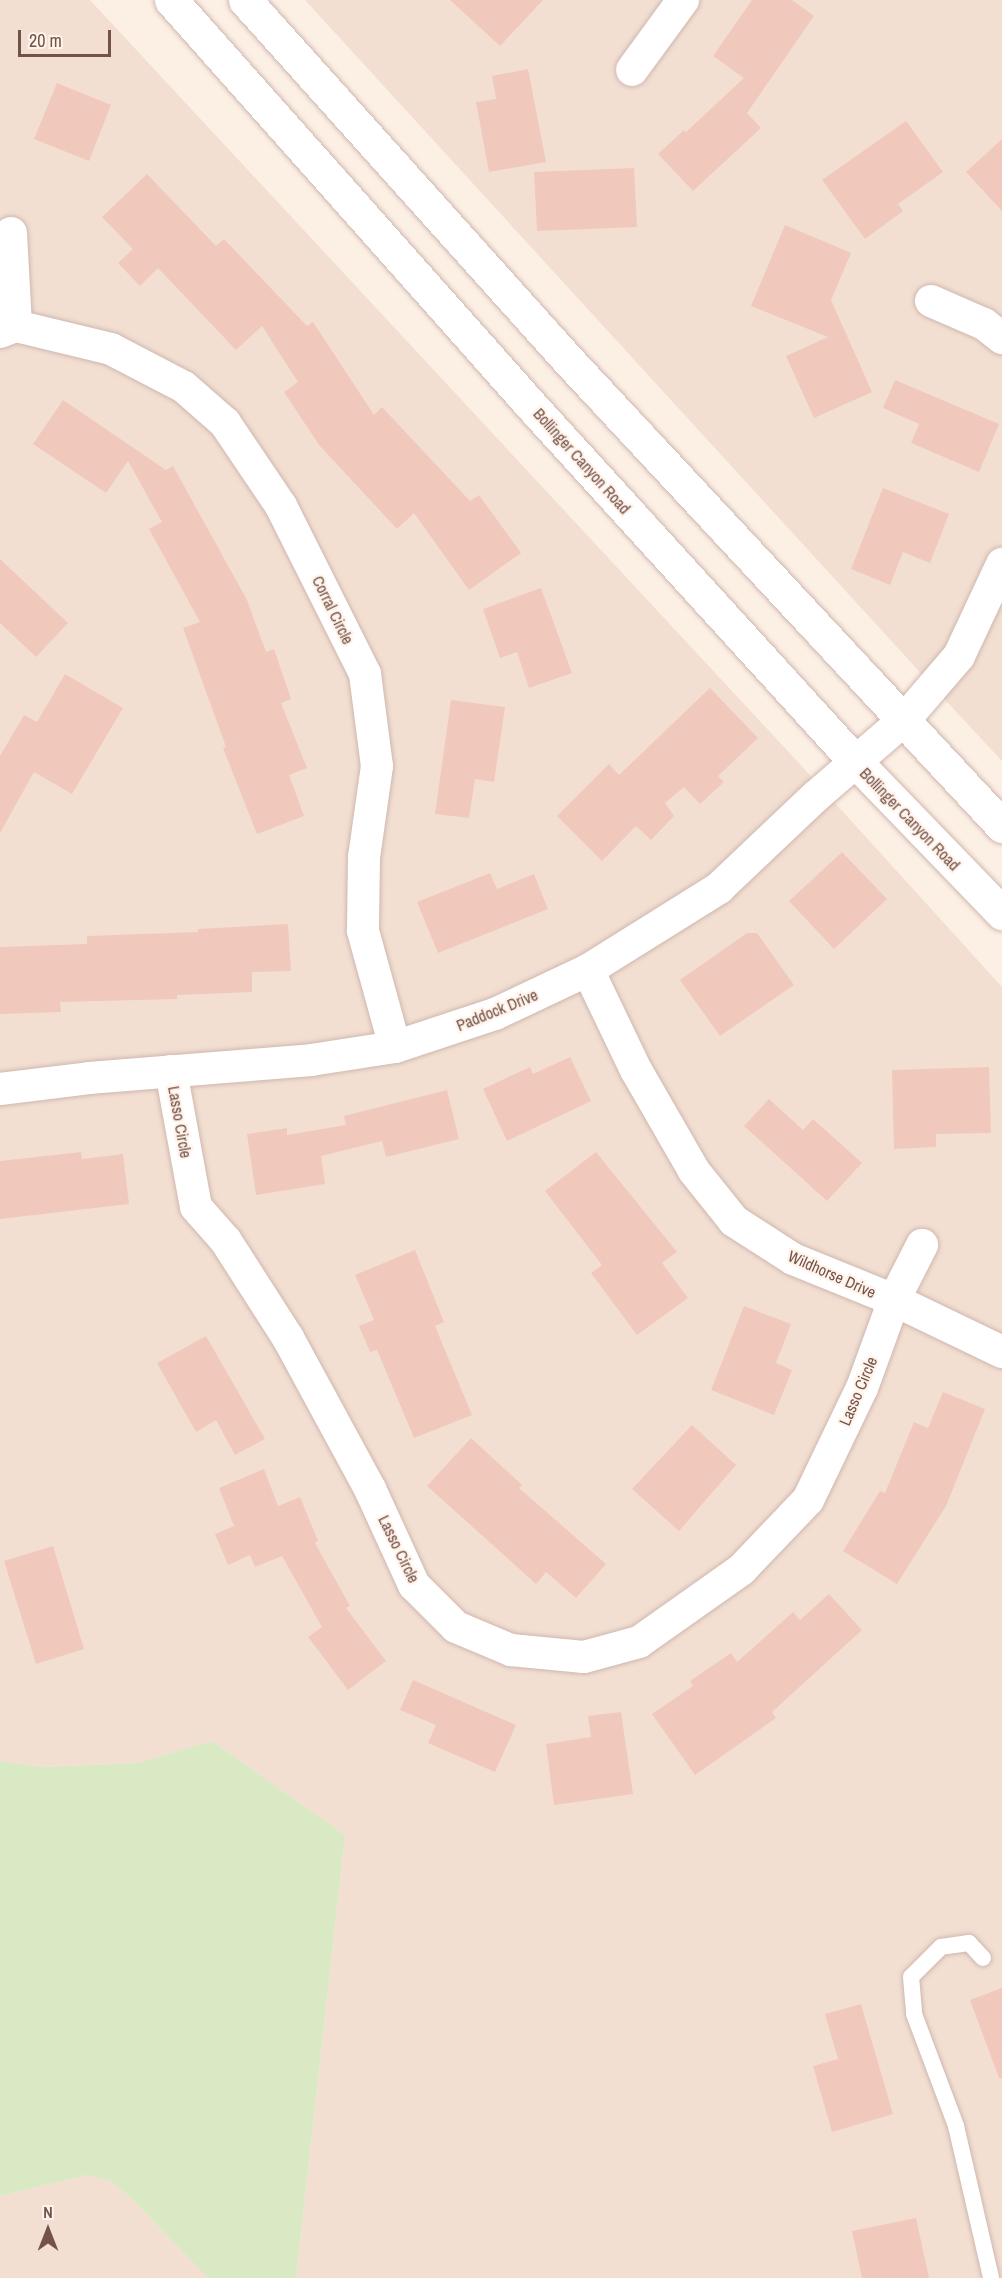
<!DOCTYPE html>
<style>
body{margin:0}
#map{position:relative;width:1002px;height:2278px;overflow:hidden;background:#fcefe4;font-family:"Archivo Narrow",sans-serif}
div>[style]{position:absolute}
.residential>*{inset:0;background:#f3dfd2}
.green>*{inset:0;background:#d8e9c3}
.building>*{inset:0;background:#f0c9bc}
.roads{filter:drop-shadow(0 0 2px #cfb7ae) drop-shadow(0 0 2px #cfb7ae)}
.lane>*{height:16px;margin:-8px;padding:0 8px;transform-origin:8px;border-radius:8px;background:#fff}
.street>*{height:32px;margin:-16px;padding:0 16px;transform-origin:16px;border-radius:16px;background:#fff}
.secondary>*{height:33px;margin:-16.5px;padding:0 16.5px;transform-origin:16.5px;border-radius:16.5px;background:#fff}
span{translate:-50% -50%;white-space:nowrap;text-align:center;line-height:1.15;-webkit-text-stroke:4.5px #fff3ea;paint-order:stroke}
.street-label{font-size:16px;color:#73524a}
.north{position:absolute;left:18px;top:2200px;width:60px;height:60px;-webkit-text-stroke:4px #fff3ea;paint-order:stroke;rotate:0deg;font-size:16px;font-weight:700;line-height:24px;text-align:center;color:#73524a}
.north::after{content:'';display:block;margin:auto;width:21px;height:27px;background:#73524a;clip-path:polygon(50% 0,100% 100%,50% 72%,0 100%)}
.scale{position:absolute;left:18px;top:30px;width:93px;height:27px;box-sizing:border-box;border:3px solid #73524a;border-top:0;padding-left:8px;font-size:18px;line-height:21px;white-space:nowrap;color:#73524a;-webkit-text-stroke:4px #fff3ea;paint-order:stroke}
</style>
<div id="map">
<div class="residential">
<div style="clip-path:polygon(0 0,90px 0,797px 761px,1002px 987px,1002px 2278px,296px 2278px,345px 1835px,212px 1741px,138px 1763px,42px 1767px,0 1761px)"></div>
<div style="clip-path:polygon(305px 0,1002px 0,1002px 761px,960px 716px)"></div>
<div style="clip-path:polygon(87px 2175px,110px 2181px,129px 2196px,208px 2278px,0 2278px,0 2196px)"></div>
</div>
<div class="green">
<div style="clip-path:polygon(212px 1741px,345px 1835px,296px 2278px,208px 2278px,129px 2196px,110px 2181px,87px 2175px,0 2196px,0 1761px,42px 1767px,138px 1763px)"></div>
</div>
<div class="building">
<div style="clip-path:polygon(450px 0,543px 0,500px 46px)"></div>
<div style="clip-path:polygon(752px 0,792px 0,814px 16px,747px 113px,761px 128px,693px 191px,658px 154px,684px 130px,686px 132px,744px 78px,713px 56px)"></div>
<div style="clip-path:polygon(528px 69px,546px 162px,489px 172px,476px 102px,496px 99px,492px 76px)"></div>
<div style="clip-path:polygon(57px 83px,111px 105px,89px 161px,34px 139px)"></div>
<div style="clip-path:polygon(906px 121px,943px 172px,898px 204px,903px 211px,865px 239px,822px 180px)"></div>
<div style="clip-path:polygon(1002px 139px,1002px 211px,966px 172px)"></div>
<div style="clip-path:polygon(634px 168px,637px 227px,537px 231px,534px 172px)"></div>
<div style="clip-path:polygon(147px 174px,216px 246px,224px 239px,307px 326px,313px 322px,374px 415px,382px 407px,470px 501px,479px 495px,521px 553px,469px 590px,414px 513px,397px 529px,319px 445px,284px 392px,298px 382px,262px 326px,236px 350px,158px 268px,140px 286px,118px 263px,133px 249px,102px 217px)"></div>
<div style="clip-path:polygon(785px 225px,851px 253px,831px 300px,872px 392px,814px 418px,786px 356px,828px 337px,751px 306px)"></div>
<div style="clip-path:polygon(895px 380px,999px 424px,979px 472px,911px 443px,919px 424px,883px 408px)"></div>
<div style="clip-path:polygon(63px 400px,166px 470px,173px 466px,247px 600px,266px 652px,274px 649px,291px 699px,281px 703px,307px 768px,289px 775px,304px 816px,257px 834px,223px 748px,226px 747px,183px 628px,200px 622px,149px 529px,162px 522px,128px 461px,106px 493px,33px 444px)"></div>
<div style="clip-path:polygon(883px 488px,949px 514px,930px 563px,903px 552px,890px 585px,851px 569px)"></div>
<div style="clip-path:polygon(0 559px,68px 623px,36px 657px,0 623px)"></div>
<div style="clip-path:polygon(541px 588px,572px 673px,529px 688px,517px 652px,500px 658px,483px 609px)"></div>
<div style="clip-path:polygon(65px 674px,123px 708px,72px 794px,34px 772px,0 833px,0 756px,24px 715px,37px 722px)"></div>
<div style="clip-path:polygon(710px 688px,758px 738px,718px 776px,724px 782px,700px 804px,684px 787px,665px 803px,674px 816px,651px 840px,636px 826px,602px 861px,557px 816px,609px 764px,619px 775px)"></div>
<div style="clip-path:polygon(451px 700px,505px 707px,494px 782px,475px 779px,469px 818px,435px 814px)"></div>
<div style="clip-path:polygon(842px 852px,887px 899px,834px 949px,789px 901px)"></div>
<div style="clip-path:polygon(490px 873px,497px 889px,534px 874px,548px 909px,438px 953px,417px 902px)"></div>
<div style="clip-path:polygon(288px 924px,291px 971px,252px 972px,252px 992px,177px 995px,177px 999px,60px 1002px,61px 1012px,0 1014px,0 947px,87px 944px,87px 936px,198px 932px,198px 929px)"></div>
<div style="clip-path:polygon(747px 933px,757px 933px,794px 985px,720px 1036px,680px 980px)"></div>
<div style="clip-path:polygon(570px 1057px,591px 1101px,507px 1141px,483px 1089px,530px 1067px,533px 1074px)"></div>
<div style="clip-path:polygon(989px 1067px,991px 1133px,936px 1134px,936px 1147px,894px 1149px,892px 1070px)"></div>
<div style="clip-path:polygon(447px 1090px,459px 1139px,386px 1157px,382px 1141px,321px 1156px,325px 1184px,256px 1195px,247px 1134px,287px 1128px,287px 1135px,346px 1125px,344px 1116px)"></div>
<div style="clip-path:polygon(769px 1099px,803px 1130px,813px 1119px,862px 1163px,827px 1201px,744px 1126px)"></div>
<div style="clip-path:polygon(81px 1152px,82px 1159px,123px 1154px,129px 1204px,0 1219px,0 1161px)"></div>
<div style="clip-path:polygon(596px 1152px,677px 1252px,662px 1263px,688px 1298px,637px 1335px,591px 1273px,602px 1265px,545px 1191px)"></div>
<div style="clip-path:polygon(415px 1250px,444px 1322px,435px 1326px,472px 1415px,414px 1438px,377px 1350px,370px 1352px,359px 1326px,374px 1320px,355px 1275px)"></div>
<div style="clip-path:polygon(744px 1306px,791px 1324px,776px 1363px,792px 1370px,774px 1415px,711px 1390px)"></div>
<div style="clip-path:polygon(206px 1336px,265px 1439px,235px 1455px,216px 1420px,196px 1432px,157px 1363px)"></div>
<div style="clip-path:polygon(943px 1392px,985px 1409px,946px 1506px,897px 1584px,843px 1551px,880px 1491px,885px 1493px,914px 1422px,928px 1428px)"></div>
<div style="clip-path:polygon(692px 1425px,736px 1465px,679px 1531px,632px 1489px)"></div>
<div style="clip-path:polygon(471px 1438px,522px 1485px,519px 1488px,606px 1564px,576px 1598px,546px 1572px,536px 1584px,427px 1486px)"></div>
<div style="clip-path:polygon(264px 1469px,278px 1506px,300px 1497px,318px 1541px,315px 1543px,350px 1606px,346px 1608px,386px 1661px,348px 1690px,308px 1637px,322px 1627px,282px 1556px,255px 1567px,250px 1555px,228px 1565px,215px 1534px,234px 1526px,219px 1488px)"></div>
<div style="clip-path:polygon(53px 1546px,84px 1649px,36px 1664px,4px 1561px)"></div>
<div style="clip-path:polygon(829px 1594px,862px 1630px,772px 1712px,776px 1718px,695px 1775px,652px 1714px,693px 1686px,690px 1681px,731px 1653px,737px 1662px,793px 1612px,800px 1620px)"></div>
<div style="clip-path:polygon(413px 1680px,516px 1725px,495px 1772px,428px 1743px,436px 1725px,400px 1710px)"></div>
<div style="clip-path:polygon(621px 1712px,633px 1794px,554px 1805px,546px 1744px,591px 1737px,588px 1716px)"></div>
<div style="clip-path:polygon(1002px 1988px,1002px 2078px,999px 2078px,970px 2000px)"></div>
<div style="clip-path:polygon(861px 2004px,893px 2114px,832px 2132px,813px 2066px,838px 2059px,825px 2014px)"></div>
<div style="clip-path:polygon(916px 2218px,929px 2278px,862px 2278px,852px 2231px)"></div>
</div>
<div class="roads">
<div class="lane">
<div style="left:983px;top:1958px;width:21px;rotate:-133deg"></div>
<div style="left:969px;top:1943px;width:28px;rotate:172deg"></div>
<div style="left:941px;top:1947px;width:42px;rotate:135deg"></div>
<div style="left:911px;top:1977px;width:37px;rotate:85deg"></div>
<div style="left:914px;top:2014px;width:120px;rotate:69.4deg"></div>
<div style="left:956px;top:2126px;width:156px;rotate:77deg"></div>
</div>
<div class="street">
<div style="left:632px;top:70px;width:87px;rotate:-53.9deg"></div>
<div style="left:11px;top:233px;width:93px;rotate:86.9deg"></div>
<div style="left:931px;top:301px;width:58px;rotate:23.5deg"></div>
<div style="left:984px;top:324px;width:23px;rotate:38deg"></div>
<div style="left:0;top:332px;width:17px;rotate:-21deg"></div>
<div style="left:16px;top:326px;width:98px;rotate:13.6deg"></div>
<div style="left:111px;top:349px;width:82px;rotate:27.5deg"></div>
<div style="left:184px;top:387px;width:55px;rotate:41.3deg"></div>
<div style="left:225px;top:423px;width:100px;rotate:56deg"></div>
<div style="left:281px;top:506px;width:188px;rotate:63.4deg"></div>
<div style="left:365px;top:674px;width:93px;rotate:82.6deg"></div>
<div style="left:377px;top:766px;width:92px;rotate:98.1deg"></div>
<div style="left:364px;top:857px;width:74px;rotate:90.8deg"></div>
<div style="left:363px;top:931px;width:120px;rotate:74.6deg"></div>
<div style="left:588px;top:970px;width:111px;rotate:64.4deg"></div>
<div style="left:636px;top:1070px;width:116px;rotate:60.1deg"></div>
<div style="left:694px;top:1171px;width:64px;rotate:51.3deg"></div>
<div style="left:734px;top:1221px;width:70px;rotate:32.8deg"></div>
<div style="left:793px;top:1259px;width:109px;rotate:22.1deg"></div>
<div style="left:894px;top:1300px;width:120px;rotate:25.7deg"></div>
<div style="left:171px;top:1071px;width:138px;rotate:79.6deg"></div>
<div style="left:196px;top:1207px;width:45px;rotate:48.6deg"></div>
<div style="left:226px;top:1241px;width:115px;rotate:57.4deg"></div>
<div style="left:288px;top:1338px;width:172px;rotate:61.5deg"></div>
<div style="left:370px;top:1489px;width:106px;rotate:65.4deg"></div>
<div style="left:414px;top:1585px;width:59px;rotate:45deg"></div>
<div style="left:456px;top:1627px;width:60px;rotate:22.7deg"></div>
<div style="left:511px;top:1650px;width:73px;rotate:5.5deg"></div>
<div style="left:584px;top:1657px;width:57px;rotate:-15.3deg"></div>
<div style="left:639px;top:1642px;width:125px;rotate:-35.2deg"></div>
<div style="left:741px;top:1570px;width:97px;rotate:-46.3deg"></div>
<div style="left:808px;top:1500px;width:124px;rotate:-64.3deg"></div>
<div style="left:862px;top:1388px;width:94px;rotate:-70deg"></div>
<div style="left:894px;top:1300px;width:62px;rotate:-63deg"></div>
<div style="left:0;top:1089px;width:90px;rotate:-7deg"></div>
<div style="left:89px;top:1078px;width:223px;rotate:-4.6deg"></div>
<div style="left:311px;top:1060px;width:85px;rotate:-8.8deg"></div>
<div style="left:395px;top:1047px;width:105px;rotate:-18.3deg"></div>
<div style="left:495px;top:1014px;width:103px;rotate:-25.3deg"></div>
<div style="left:588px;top:970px;width:155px;rotate:-32deg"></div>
<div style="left:719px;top:888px;width:132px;rotate:-43.5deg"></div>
<div style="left:815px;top:797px;width:119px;rotate:-40.9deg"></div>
<div style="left:905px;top:719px;width:83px;rotate:-49.4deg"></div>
<div style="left:959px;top:656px;width:102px;rotate:-64.9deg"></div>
</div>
<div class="secondary">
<div style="left:171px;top:0;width:538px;rotate:48.39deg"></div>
<div style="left:528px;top:402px;width:488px;rotate:47.7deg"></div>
<div style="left:857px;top:763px;width:209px;rotate:46deg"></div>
<div style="left:245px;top:0;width:484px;rotate:48.1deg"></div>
<div style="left:568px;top:360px;width:637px;rotate:47.04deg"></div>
</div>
</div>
<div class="street-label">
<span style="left:582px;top:461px;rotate:48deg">Bollinger Canyon Road</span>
<span style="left:333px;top:610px;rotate:64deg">Corral Circle</span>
<span style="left:910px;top:819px;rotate:46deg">Bollinger Canyon Road</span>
<span style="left:497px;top:1010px;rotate:-22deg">Paddock Drive</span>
<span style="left:180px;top:1122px;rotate:80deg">Lasso Circle</span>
<span style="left:832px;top:1274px;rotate:24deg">Wildhorse Drive</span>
<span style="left:858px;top:1391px;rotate:-67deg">Lasso Circle</span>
<span style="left:399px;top:1549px;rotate:64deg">Lasso Circle</span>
</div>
<div class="north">N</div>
<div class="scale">20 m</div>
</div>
